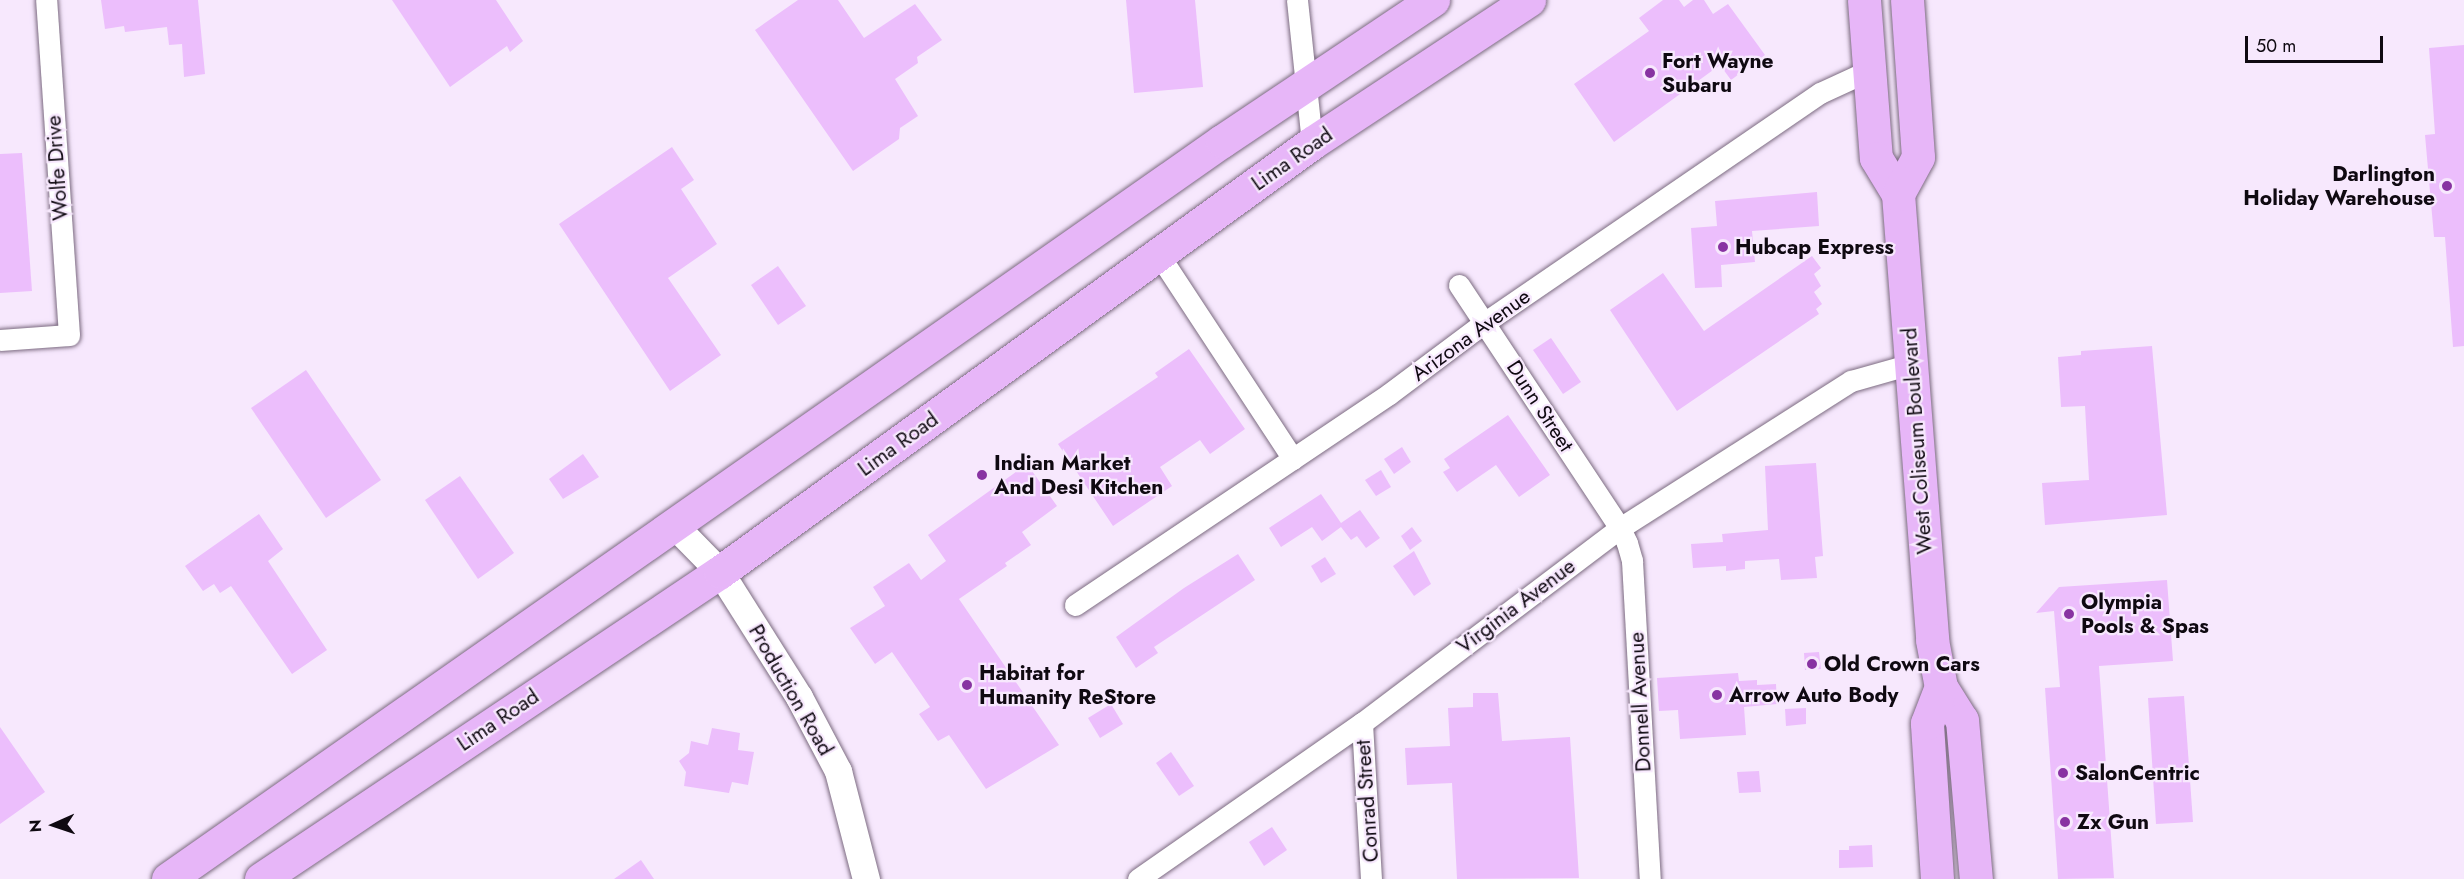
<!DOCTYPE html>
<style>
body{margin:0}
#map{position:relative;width:2464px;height:879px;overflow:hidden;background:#f7e8fd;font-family:Jost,sans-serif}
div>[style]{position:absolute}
.building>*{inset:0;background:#ecbefc}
.roads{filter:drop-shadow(0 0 2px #7c6b81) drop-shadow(0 0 2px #7c6b81)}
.minor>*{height:21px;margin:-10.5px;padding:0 10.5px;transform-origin:10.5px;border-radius:10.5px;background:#fff}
.tertiary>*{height:27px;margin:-13.5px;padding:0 13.5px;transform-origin:13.5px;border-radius:13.5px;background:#fff}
.trunk>*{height:33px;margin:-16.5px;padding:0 16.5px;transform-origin:16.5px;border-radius:16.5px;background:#e7b6f8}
.dots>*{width:16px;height:16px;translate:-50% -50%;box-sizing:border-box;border:3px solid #f7e8fd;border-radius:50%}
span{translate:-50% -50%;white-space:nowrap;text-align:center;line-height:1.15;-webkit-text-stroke:4.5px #f7e8fd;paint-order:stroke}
.poi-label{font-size:21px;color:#0f0911;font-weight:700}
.left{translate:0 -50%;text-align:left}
.right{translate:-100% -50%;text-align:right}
.street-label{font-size:21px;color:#0f0911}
.north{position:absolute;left:24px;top:795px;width:60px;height:60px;-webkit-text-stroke:4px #f7e8fd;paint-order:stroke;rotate:267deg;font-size:16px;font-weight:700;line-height:24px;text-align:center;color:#0f0911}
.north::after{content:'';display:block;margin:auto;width:21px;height:27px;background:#0f0911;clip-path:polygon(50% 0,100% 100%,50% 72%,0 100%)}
.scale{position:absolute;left:2245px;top:36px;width:138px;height:27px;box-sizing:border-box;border:3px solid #0f0911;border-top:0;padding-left:8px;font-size:18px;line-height:21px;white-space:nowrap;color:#0f0911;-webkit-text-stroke:4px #f7e8fd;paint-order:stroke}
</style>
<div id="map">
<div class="building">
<div style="clip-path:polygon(101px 0,198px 0,205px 74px,184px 77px,182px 44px,169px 45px,167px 27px,125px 32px,124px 26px,105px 29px)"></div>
<div style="clip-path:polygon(392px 0,496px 0,523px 41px,510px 52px,507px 46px,450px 87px)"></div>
<div style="clip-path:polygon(798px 0,838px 0,864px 38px,915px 4px,942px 40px,917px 57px,918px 63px,895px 79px,918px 116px,900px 128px,899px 139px,853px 171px,755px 30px)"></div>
<div style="clip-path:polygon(1126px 0,1195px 0,1203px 87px,1134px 93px)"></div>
<div style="clip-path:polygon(1663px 0,1679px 0,1684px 7px,1693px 0,1704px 0,1713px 14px,1728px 4px,1765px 55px,1731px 80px,1720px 65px,1614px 142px,1574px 84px,1649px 31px,1639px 18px)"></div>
<div style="clip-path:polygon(2464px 45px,2464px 346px,2453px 347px,2445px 237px,2434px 237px,2425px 135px,2435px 134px,2429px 48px)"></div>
<div style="clip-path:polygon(672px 147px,694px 180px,681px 189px,717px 244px,668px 278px,721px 355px,670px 391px,559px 224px)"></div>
<div style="clip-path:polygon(22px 153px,32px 291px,0 293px,0 154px)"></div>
<div style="clip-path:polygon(1817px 192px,1819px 226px,1752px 231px,1755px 262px,1721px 265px,1722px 287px,1695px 288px,1691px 228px,1717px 226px,1715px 201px)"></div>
<div style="clip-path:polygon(1812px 256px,1821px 268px,1814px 274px,1821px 286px,1814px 292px,1822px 304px,1816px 309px,1819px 314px,1677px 411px,1610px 310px,1663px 273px,1704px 331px)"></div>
<div style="clip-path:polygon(778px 266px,806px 306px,778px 325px,751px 285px)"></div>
<div style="clip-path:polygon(1551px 338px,1581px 382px,1563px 394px,1533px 350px)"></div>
<div style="clip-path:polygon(2152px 346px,2167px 515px,2045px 525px,2042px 483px,2089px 480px,2085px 406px,2061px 407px,2058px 357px,2081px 355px,2081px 351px)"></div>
<div style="clip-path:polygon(1189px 349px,1245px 429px,1210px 454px,1200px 440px,1160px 467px,1172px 486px,1113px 526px,1058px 444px,1158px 377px,1155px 373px)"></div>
<div style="clip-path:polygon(306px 370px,381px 480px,326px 518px,251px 408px)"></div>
<div style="clip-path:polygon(1508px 415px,1550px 475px,1519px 497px,1496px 465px,1457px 492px,1443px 472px,1450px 468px,1444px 459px)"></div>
<div style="clip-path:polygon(1402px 447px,1411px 462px,1394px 474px,1384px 459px)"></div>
<div style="clip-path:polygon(583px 454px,599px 477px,563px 499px,549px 479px)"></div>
<div style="clip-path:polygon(1816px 463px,1823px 556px,1815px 557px,1817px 578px,1781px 580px,1779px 559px,1745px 561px,1745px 569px,1726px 571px,1726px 566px,1693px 568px,1691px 544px,1723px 542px,1722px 534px,1768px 530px,1765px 466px)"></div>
<div style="clip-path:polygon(1027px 464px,1057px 506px,1022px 532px,1031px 545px,1005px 563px,1007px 566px,959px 599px,1059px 745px,986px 789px,949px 735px,938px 741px,919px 714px,930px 707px,892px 652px,875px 664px,850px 628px,885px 606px,873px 587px,909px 563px,921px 580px,946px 561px,928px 535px)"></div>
<div style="clip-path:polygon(1381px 470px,1391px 487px,1376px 496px,1365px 480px)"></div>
<div style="clip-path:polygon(460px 476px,514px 553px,478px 579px,425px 500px)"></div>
<div style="clip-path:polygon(1321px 494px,1341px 523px,1360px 510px,1380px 538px,1366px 548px,1357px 536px,1351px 540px,1341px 527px,1322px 541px,1312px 527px,1281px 547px,1269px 528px)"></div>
<div style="clip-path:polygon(259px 514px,283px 549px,268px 561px,327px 650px,292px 674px,231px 586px,220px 593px,214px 584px,203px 591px,185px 566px)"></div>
<div style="clip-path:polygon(1412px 527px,1422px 541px,1410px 550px,1401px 536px)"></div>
<div style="clip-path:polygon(1414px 551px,1431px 584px,1414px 596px,1393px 566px)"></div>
<div style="clip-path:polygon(1238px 554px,1255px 580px,1154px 647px,1158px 653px,1136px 668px,1116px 637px,1184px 588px)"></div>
<div style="clip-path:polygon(1325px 557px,1336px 574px,1321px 583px,1311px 566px)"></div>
<div style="clip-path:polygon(2167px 580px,2173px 661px,2099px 666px,2114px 878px,2058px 879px,2045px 688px,2060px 687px,2054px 611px,2036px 613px,2059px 587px)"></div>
<div style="clip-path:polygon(1819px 652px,1821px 669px,1805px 670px,1804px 653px)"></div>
<div style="clip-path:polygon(1738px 673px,1739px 681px,1757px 680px,1757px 685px,1776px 684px,1777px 704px,1744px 707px,1746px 735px,1680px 739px,1678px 710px,1659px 711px,1657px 678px)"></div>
<div style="clip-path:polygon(1473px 693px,1498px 693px,1502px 741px,1570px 737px,1579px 878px,1457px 879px,1452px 783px,1407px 785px,1405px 748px,1450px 746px,1448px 708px,1473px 707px)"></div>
<div style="clip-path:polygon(2184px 696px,2193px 822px,2156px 824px,2148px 698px)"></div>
<div style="clip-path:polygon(1111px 704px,1123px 724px,1100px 738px,1088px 718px)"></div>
<div style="clip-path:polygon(1806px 708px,1806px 724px,1786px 726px,1785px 709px)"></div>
<div style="clip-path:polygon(0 727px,45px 792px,0 824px)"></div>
<div style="clip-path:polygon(712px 728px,740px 733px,738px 750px,754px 752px,748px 785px,732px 782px,729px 793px,684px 786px,686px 772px,679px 761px,689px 753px,691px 741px,708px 745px)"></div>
<div style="clip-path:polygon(1171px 752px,1194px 786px,1179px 796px,1156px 763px)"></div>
<div style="clip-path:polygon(1759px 771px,1761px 792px,1739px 793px,1737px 772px)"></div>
<div style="clip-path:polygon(1272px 827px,1287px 850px,1264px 866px,1249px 842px)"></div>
<div style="clip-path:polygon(1872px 845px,1873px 867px,1839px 868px,1839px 850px,1849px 850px,1849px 846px)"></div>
<div style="clip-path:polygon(641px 860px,654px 879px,614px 879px)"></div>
</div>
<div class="roads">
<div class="minor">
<div style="left:1297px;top:0;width:144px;rotate:84deg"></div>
<div style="left:1159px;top:255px;width:244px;rotate:56.7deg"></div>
<div style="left:1459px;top:285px;width:291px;rotate:56.5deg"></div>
<div style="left:1620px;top:528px;width:17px;rotate:65deg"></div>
<div style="left:1627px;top:543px;width:19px;rotate:74deg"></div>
<div style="left:1632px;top:561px;width:319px;rotate:86.8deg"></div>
<div style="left:0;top:340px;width:69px;rotate:-4.1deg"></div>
<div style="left:69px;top:335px;width:336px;rotate:-93.9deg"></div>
<div style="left:1075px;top:605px;width:378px;rotate:-33.9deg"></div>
<div style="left:1389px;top:394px;width:119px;rotate:-36.8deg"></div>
<div style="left:1484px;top:323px;width:407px;rotate:-34.4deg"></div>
<div style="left:1820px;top:93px;width:55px;rotate:-24.7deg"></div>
<div style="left:1362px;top:723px;width:156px;rotate:86.7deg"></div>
<div style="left:1138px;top:879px;width:273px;rotate:-34.9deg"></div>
<div style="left:1362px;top:723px;width:323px;rotate:-37.1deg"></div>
<div style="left:1620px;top:528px;width:274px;rotate:-32.5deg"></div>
<div style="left:1851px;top:381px;width:62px;rotate:-15.8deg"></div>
</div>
<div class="tertiary">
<div style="left:673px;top:524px;width:67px;rotate:45.6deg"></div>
<div style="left:720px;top:572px;width:148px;rotate:57.7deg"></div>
<div style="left:799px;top:697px;width:84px;rotate:62.2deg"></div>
<div style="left:838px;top:771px;width:112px;rotate:75.5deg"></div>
</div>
<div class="trunk">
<div style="left:1864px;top:0;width:158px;rotate:85.7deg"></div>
<div style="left:1876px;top:158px;width:42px;rotate:58.6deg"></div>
<div style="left:1898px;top:194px;width:447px;rotate:85.6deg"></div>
<div style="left:1932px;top:640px;width:48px;rotate:79.2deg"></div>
<div style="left:1941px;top:687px;width:39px;rotate:58deg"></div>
<div style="left:1962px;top:720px;width:160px;rotate:85deg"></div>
<div style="left:1898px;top:194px;width:42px;rotate:-61.6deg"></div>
<div style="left:1918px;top:157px;width:157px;rotate:-94deg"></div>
<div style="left:168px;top:879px;width:1287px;rotate:-35deg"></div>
<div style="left:1222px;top:141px;width:254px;rotate:-33.8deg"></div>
<div style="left:261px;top:879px;width:552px;rotate:-33.78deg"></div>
<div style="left:720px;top:572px;width:731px;rotate:-35.93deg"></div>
<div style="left:1312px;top:143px;width:260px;rotate:-33.4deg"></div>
<div style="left:1937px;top:879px;width:156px;rotate:-93.7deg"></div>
<div style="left:1927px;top:723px;width:39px;rotate:-69deg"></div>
</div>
</div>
<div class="dots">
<div style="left:1650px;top:73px;background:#8833a2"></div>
<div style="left:2447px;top:186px;background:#8833a2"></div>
<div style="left:1723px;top:247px;background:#8833a2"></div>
<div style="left:982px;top:475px;background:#8833a2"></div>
<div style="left:2069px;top:614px;background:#8833a2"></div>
<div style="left:1812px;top:664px;background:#8833a2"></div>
<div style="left:967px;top:685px;background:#8833a2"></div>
<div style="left:1717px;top:695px;background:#8833a2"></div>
<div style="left:2063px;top:773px;background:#8833a2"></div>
<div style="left:2065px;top:822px;background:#8833a2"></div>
</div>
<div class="poi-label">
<span class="left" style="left:1662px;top:73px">Fort Wayne<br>Subaru</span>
<span class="right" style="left:2435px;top:186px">Darlington<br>Holiday Warehouse</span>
<span class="left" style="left:1735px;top:247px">Hubcap Express</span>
<span class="left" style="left:994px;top:475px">Indian Market<br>And Desi Kitchen</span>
<span class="left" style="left:2081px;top:614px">Olympia<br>Pools &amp; Spas</span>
<span class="left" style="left:1824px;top:664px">Old Crown Cars</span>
<span class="left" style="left:979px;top:685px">Habitat for<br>Humanity ReStore</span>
<span class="left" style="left:1729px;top:695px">Arrow Auto Body</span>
<span class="left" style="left:2075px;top:773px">SalonCentric</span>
<span class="left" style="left:2077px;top:822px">Zx Gun</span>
</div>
<div class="street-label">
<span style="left:1292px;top:159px;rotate:-35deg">Lima Road</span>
<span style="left:57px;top:168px;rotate:-94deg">Wolfe Drive</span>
<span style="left:1471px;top:335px;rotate:-36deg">Arizona Avenue</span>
<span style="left:1540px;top:406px;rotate:57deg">Dunn Street</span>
<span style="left:1917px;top:441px;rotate:-94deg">West Coliseum Boulevard</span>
<span style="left:898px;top:444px;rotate:-36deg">Lima Road</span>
<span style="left:1516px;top:606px;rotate:-37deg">Virginia Avenue</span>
<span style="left:791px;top:690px;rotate:60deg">Production Road</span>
<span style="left:1640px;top:702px;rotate:-93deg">Donnell Avenue</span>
<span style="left:498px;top:720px;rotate:-34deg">Lima Road</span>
<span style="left:1367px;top:801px;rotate:-94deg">Conrad Street</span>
</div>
<div class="north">N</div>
<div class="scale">50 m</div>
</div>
